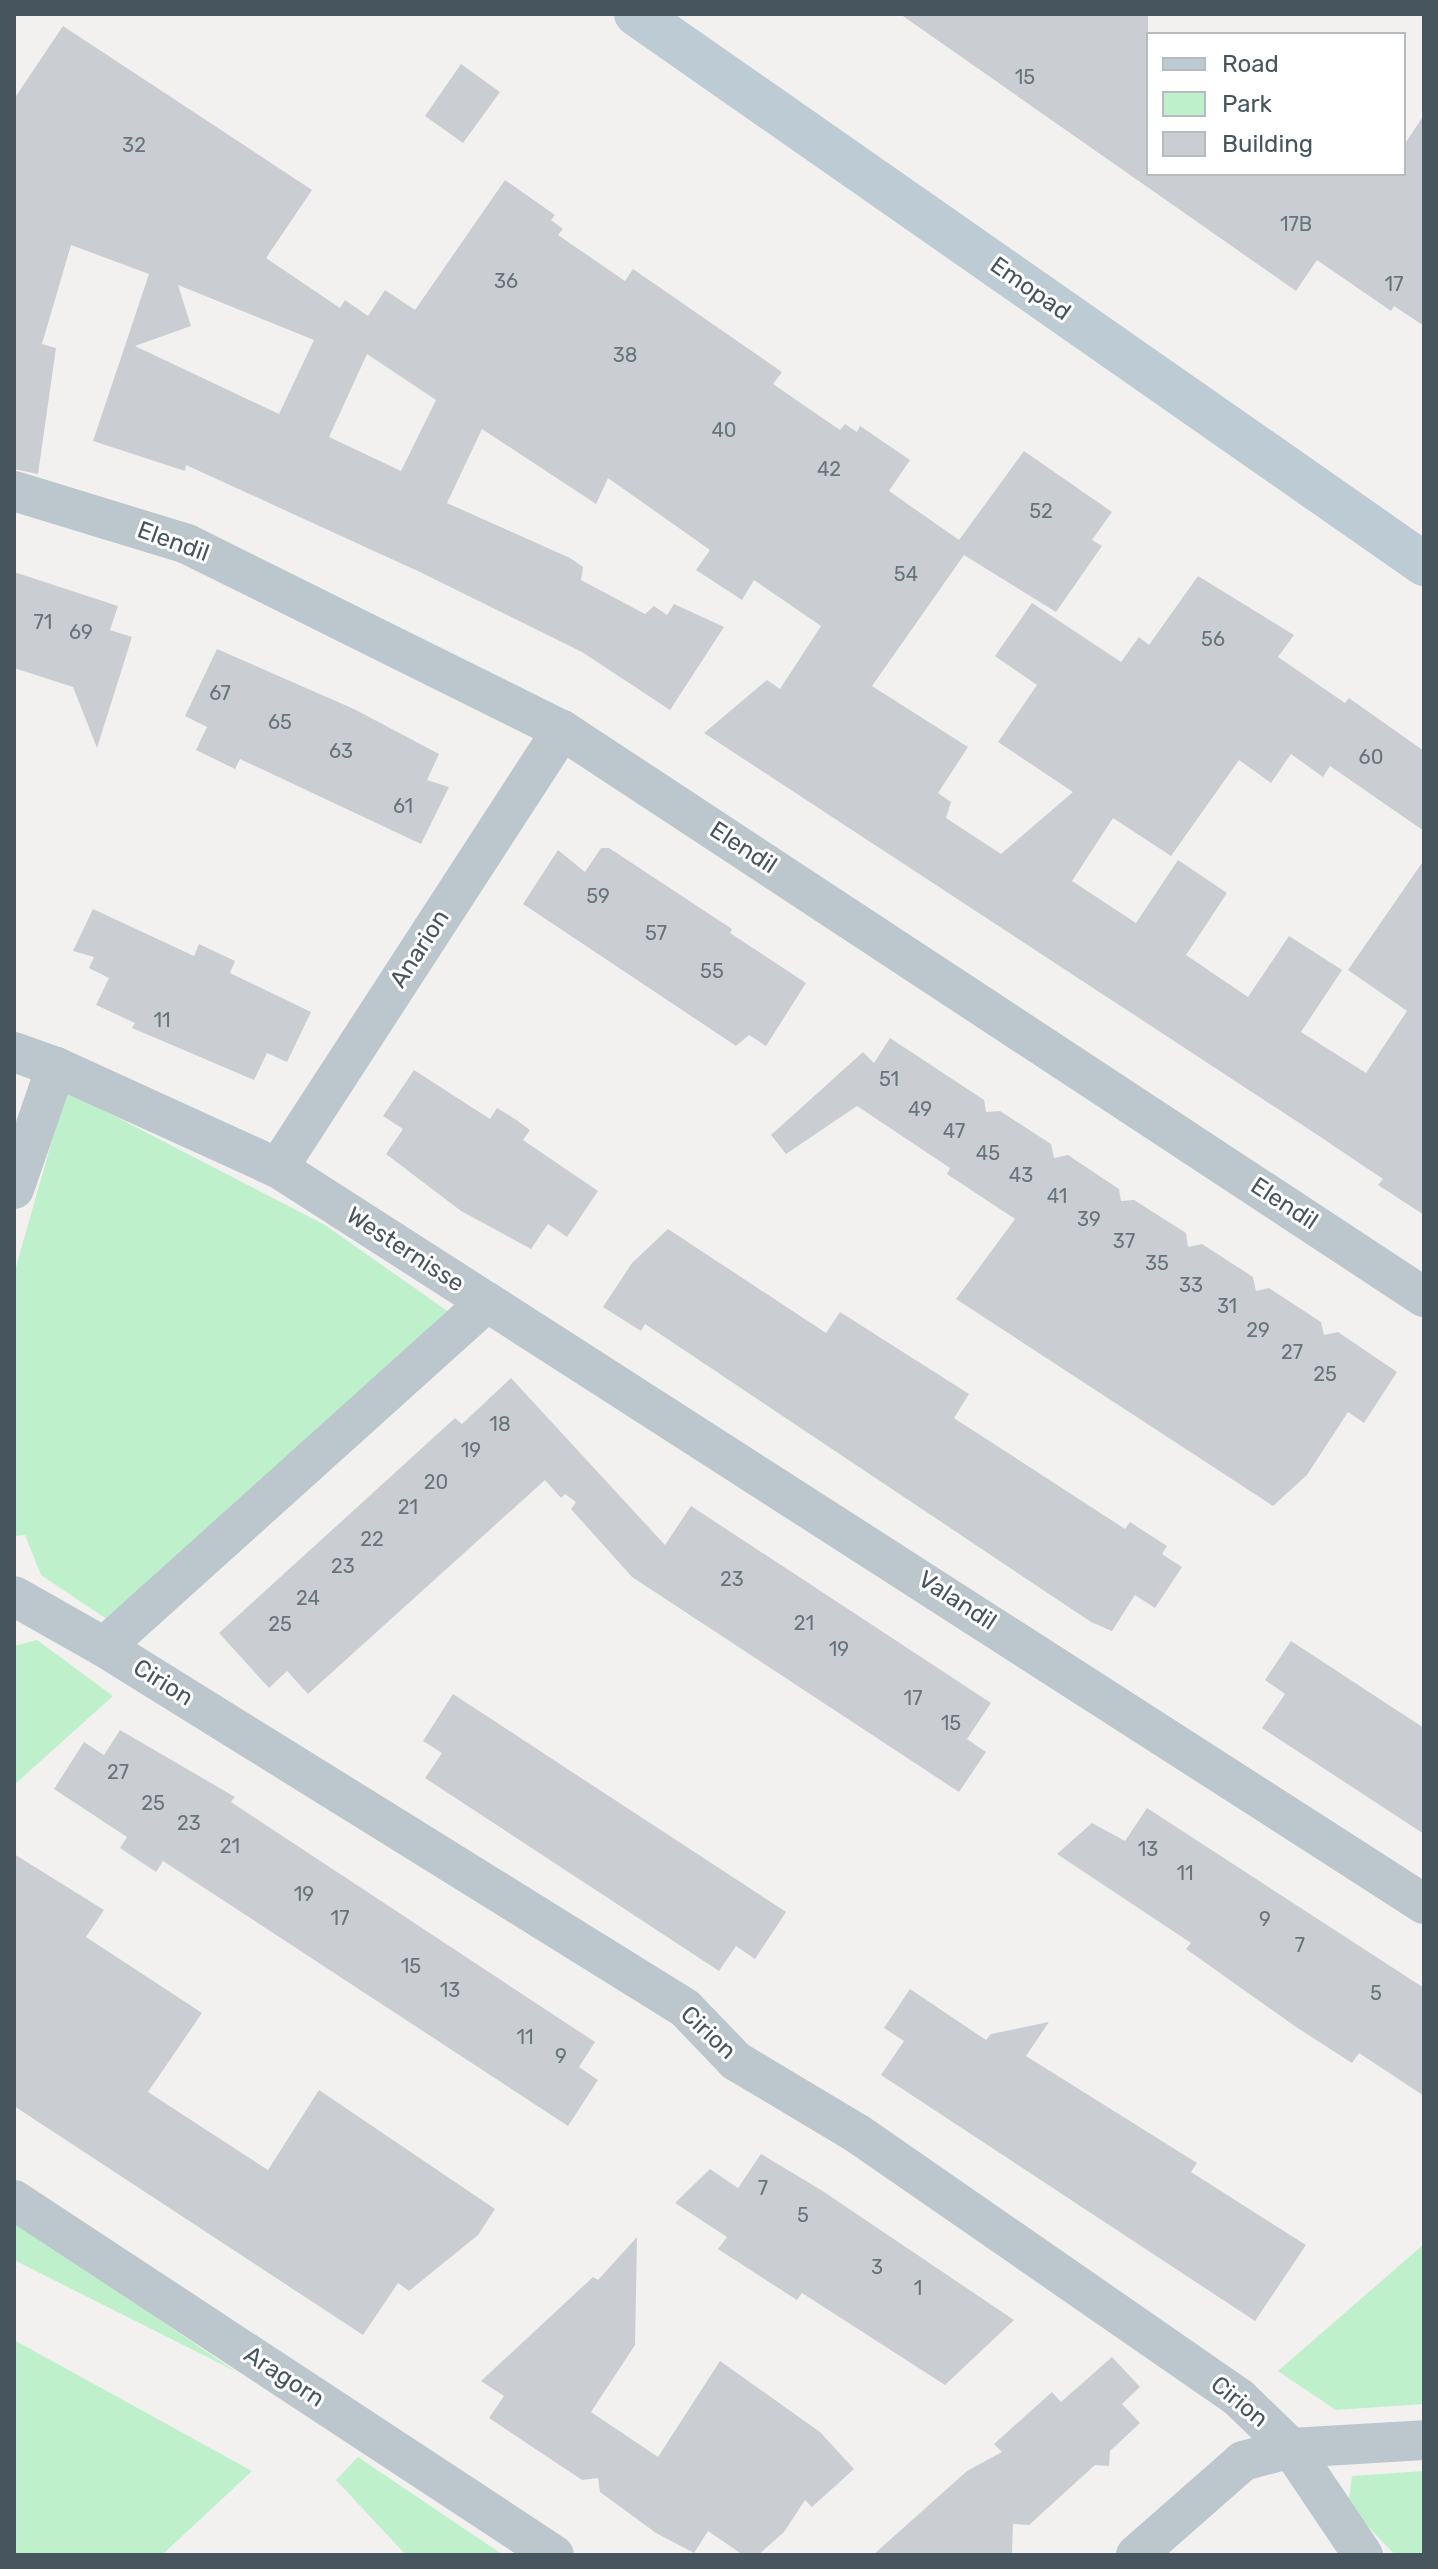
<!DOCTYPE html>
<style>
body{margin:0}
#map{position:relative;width:1438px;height:2569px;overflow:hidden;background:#f3f0f0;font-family:Rubik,sans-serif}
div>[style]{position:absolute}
.green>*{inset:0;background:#bef1cb}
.building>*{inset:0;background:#caced3}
.minor>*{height:40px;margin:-20px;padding:0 20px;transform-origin:20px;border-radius:20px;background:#bbc7cd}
.secondary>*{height:44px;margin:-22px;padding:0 22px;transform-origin:22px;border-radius:22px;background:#bdcbd4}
span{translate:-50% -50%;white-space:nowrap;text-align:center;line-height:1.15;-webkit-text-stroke:6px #fff;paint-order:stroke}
.number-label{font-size:20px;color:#68747b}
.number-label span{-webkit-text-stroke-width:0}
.street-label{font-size:24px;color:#47565e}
.frame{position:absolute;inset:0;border:16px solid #47565e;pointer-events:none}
.legend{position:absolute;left:1146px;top:32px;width:260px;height:144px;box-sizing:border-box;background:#fff;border:2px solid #b5bbbf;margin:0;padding:10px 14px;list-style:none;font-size:24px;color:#47565e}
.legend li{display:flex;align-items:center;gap:16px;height:40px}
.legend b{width:40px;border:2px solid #b5bbbf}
</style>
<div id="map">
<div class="green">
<div style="clip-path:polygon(66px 1091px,325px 1225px,453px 1315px,117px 1626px,41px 1575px,25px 1535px,14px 1536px,14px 1274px)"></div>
<div style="clip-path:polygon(37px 1640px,113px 1696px,14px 1785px,14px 1646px)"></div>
<div style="clip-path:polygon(14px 2223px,157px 2318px,235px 2371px,14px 2260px)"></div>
<div style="clip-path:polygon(1424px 2244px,1424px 2404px,1336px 2410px,1278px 2371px)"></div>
<div style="clip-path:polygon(14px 2340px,252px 2471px,162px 2555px,14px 2555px)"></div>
<div style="clip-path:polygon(358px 2457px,503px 2555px,406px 2555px,336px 2480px)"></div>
<div style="clip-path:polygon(1424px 2471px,1424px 2555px,1395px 2555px,1348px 2505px,1352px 2476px)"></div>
</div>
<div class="building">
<div style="clip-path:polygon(900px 14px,1148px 14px,1148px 174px,1404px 174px,1404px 145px,1424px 115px,1424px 326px,1394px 306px,1391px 311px,1317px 260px,1296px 291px)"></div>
<div style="clip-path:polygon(evenodd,63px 26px,312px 190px,266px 258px,340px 308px,345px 300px,368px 316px,385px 290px,415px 310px,505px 180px,555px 215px,551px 220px,563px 229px,558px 235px,625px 281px,633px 269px,782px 372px,773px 384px,840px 430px,845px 424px,857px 432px,860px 426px,910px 460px,889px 491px,959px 540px,1024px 451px,1112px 512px,1092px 540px,1102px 546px,1056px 612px,964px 555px,872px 686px,968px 747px,938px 793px,951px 802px,946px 818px,1001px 854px,1073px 792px,998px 742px,1037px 685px,995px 656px,1032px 603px,1121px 662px,1139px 637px,1149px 645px,1198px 576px,1294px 635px,1278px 657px,1345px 703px,1349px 698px,1424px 751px,1424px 831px,1330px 766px,1323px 777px,1291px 754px,1271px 783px,1239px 760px,1171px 856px,1113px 818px,1072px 881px,1136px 923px,1178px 860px,1227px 893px,1186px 955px,1248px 997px,1289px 936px,1342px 970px,1301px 1032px,1366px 1073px,1407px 1011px,1348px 970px,1424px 860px,1424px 1215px,1378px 1185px,1383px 1179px,1316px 1134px,704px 733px,767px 680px,780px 689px,821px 626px,754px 580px,742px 600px,696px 570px,710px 550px,608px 478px,596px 504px,482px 429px,447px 503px,570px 558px,583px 567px,581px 580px,645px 614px,654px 606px,667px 615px,674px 604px,724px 627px,670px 710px,582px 652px,422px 573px,186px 465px,185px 471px,93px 441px,149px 274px,71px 245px,42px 344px,56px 348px,38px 474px,14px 469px,14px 99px,63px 26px,178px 285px,314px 340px,279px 414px,135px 346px,191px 326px,178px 285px,63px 26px,367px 354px,436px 400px,401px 471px,329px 437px,367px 354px)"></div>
<div style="clip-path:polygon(461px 64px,500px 92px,463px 143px,425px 116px)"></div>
<div style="clip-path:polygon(14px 572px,118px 606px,110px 630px,132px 637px,97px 748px,73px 687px,14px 668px)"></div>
<div style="clip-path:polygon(217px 649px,354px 709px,439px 754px,427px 780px,449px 787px,421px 844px,240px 759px,235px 769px,196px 750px,207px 727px,185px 716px)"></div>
<div style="clip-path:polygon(601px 848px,609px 848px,732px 929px,730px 933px,806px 983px,766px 1046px,749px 1035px,736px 1046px,523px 904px,558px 850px,585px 872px)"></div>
<div style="clip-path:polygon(93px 909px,194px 956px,199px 944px,235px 961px,230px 973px,311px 1012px,287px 1062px,267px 1053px,254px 1080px,132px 1028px,135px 1023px,96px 1005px,109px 978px,89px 968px,94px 957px,73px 951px)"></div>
<div style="clip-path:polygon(890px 1038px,984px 1100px,986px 1112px,1000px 1111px,1051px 1144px,1054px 1158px,1068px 1155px,1119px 1189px,1121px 1201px,1134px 1200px,1186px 1233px,1188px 1247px,1202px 1244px,1253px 1277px,1256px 1291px,1269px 1288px,1321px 1322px,1324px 1335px,1338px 1332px,1397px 1372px,1364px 1423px,1348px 1412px,1307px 1475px,1273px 1506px,956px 1299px,1015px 1219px,947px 1174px,950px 1168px,857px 1106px,786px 1154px,771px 1135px,863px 1052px,874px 1063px)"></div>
<div style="clip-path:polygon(414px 1070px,490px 1119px,497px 1108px,515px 1119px,530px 1130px,523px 1140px,598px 1191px,567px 1237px,548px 1224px,531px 1249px,461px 1211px,386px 1154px,403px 1129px,383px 1116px)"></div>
<div style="clip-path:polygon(668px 1229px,826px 1333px,840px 1312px,969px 1394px,954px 1418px,1125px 1529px,1130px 1522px,1167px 1546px,1162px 1554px,1182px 1567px,1155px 1608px,1135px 1595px,1112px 1631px,1091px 1622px,645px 1324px,641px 1331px,603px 1307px,632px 1263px)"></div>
<div style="clip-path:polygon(511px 1378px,665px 1545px,691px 1506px,991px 1703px,967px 1739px,986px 1752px,959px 1792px,632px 1577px,571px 1509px,576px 1502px,565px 1494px,561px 1498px,545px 1480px,308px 1694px,287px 1671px,269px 1688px,219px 1633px,455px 1418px,462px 1424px)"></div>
<div style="clip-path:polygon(1291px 1641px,1424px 1728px,1424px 1834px,1262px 1728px,1285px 1694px,1265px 1680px)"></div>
<div style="clip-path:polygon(453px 1694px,786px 1912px,755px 1959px,736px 1946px,719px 1971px,425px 1778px,442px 1753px,423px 1741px)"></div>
<div style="clip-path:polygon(120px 1730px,235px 1797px,231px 1802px,595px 2042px,579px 2067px,598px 2080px,568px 2126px,163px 1861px,156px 1872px,120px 1848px,127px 1837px,54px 1789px,84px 1742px,104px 1755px)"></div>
<div style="clip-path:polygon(1147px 1808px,1424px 1988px,1424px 2096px,1359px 2053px,1352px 2063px,1296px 2027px,1186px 1949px,1191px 1943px,1057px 1854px,1092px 1823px,1125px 1841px)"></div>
<div style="clip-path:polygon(14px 1854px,104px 1910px,86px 1937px,202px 2013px,148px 2092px,268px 2170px,319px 2090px,495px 2209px,478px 2235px,409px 2291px,398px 2283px,363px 2335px,14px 2106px)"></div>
<div style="clip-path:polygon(910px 1989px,986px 2040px,991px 2034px,1049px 2022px,1026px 2056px,1197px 2163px,1191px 2172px,1306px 2245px,1255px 2321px,881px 2075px,904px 2041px,884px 2028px)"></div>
<div style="clip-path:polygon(761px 2154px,821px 2190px,1014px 2320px,945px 2385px,802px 2293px,797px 2300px,718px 2249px,727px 2237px,675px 2203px,710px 2169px,738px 2188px)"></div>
<div style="clip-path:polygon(637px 2237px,635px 2345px,591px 2412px,658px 2457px,720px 2361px,820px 2432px,854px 2469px,812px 2507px,805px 2500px,784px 2532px,758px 2555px,743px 2555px,708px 2531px,694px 2553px,656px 2533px,600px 2492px,598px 2478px,582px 2480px,489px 2418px,504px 2396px,481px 2381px,593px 2277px,598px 2280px)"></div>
<div style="clip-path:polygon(1112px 2357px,1140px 2387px,1122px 2404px,1140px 2423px,1110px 2451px,1109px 2466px,1095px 2465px,1029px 2525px,1013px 2524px,1012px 2555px,873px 2555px,967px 2471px,1002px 2452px,994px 2444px,1052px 2392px,1061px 2402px)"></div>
</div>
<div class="minor">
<div style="left:14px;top:491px;width:181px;rotate:17deg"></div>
<div style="left:187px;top:544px;width:419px;rotate:26.4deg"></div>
<div style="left:562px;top:730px;width:1032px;rotate:33.34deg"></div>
<div style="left:14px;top:1052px;width:45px;rotate:19.7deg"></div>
<div style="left:278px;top:1168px;width:522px;rotate:-57.04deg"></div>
<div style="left:14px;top:1189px;width:129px;rotate:-71deg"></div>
<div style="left:56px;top:1067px;width:244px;rotate:24.5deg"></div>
<div style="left:278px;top:1168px;width:248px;rotate:32.7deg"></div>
<div style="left:487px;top:1302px;width:515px;rotate:137.99deg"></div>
<div style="left:104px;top:1647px;width:103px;rotate:-150.5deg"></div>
<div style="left:487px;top:1302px;width:1114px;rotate:32.72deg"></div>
<div style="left:104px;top:1647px;width:684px;rotate:31.85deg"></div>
<div style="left:685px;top:2008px;width:74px;rotate:46.1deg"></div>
<div style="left:736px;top:2061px;width:142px;rotate:30.9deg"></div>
<div style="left:858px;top:2134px;width:464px;rotate:34.7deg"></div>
<div style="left:1239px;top:2398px;width:72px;rotate:43.9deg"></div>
<div style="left:1291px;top:2448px;width:129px;rotate:56.1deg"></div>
<div style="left:14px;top:2200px;width:646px;rotate:33.32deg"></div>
<div style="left:1136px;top:2555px;width:142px;rotate:-41.3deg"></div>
<div style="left:1243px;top:2461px;width:50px;rotate:-15.2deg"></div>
<div style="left:1291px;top:2448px;width:133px;rotate:-3.4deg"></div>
</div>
<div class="secondary">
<div style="left:636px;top:14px;width:961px;rotate:34.91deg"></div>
</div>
<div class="number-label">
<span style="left:1025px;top:77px">15</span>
<span style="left:134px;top:145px">32</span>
<span style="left:1296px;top:224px">17B</span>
<span style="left:506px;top:281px">36</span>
<span style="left:1394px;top:284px">17</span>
<span style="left:625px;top:355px">38</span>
<span style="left:724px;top:430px">40</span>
<span style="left:829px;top:469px">42</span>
<span style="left:1041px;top:511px">52</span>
<span style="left:906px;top:574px">54</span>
<span style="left:43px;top:622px">71</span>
<span style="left:81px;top:632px">69</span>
<span style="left:1213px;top:639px">56</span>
<span style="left:220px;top:693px">67</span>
<span style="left:280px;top:722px">65</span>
<span style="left:341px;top:751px">63</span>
<span style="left:1371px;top:757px">60</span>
<span style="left:403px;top:806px">61</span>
<span style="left:598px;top:896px">59</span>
<span style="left:656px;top:933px">57</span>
<span style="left:712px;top:971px">55</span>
<span style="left:162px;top:1020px">11</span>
<span style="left:889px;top:1079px">51</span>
<span style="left:920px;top:1109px">49</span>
<span style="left:954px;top:1131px">47</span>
<span style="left:988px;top:1153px">45</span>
<span style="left:1021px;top:1175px">43</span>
<span style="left:1057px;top:1196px">41</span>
<span style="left:1089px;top:1219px">39</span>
<span style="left:1124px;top:1241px">37</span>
<span style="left:1157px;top:1263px">35</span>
<span style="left:1191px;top:1285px">33</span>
<span style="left:1227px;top:1306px">31</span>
<span style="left:1258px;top:1330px">29</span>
<span style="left:1292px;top:1352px">27</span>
<span style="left:1325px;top:1374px">25</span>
<span style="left:500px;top:1424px">18</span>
<span style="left:471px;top:1450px">19</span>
<span style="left:436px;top:1482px">20</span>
<span style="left:408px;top:1507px">21</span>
<span style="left:372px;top:1539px">22</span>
<span style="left:343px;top:1566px">23</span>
<span style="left:732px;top:1579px">23</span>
<span style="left:308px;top:1598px">24</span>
<span style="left:804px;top:1623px">21</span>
<span style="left:280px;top:1624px">25</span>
<span style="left:839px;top:1649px">19</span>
<span style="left:913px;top:1698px">17</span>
<span style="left:951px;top:1723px">15</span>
<span style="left:118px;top:1772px">27</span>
<span style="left:153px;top:1803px">25</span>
<span style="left:189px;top:1823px">23</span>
<span style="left:230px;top:1846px">21</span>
<span style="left:1148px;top:1849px">13</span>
<span style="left:1185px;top:1873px">11</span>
<span style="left:304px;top:1894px">19</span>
<span style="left:340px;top:1918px">17</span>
<span style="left:1265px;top:1919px">9</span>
<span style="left:1300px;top:1945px">7</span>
<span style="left:411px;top:1966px">15</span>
<span style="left:450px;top:1990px">13</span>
<span style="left:1376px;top:1993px">5</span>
<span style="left:525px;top:2037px">11</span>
<span style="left:561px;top:2056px">9</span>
<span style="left:763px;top:2188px">7</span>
<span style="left:803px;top:2215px">5</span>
<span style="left:877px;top:2267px">3</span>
<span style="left:918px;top:2288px">1</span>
</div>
<div class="street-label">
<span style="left:1030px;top:289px;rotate:35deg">Emopad</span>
<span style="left:173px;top:542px;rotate:20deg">Elendil</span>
<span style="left:743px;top:848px;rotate:33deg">Elendil</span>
<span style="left:420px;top:949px;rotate:-57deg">Anarion</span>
<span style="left:1284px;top:1204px;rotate:33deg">Elendil</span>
<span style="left:405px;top:1250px;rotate:33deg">Westernisse</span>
<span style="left:957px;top:1601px;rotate:33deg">Valandil</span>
<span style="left:163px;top:1683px;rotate:32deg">Cirion</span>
<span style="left:708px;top:2033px;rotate:43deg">Cirion</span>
<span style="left:284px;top:2377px;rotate:33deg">Aragorn</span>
<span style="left:1239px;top:2402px;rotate:39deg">Cirion</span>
</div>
<div class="frame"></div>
<ul class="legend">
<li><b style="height:10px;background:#bdcbd4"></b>Road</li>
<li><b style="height:22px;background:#bef1cb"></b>Park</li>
<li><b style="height:22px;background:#caced3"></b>Building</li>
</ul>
</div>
